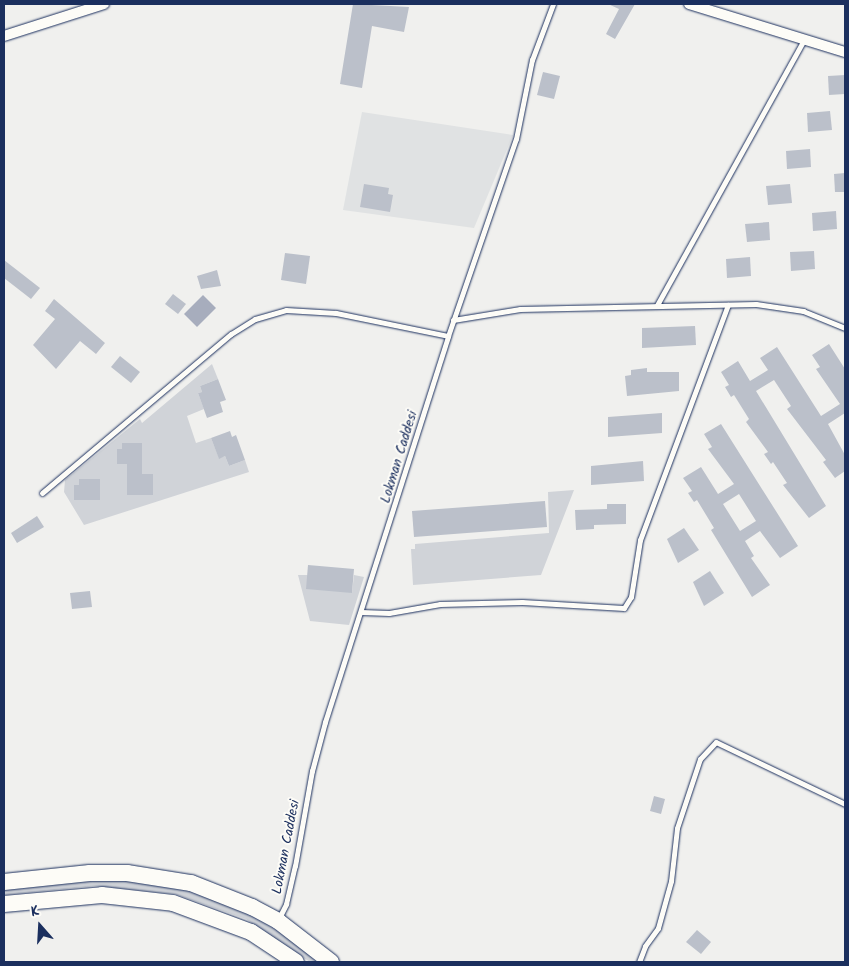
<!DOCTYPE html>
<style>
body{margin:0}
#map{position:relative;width:849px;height:966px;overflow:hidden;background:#f0f0ee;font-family:Kalam,sans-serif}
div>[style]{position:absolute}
.built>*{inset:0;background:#e0e2e3}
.green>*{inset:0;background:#d0d3d8}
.water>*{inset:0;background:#a7adbd}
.building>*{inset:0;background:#bbc0ca}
.roads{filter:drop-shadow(0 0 1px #1b2f5e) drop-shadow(0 0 1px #1b2f5e)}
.service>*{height:5px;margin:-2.5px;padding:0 2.5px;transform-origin:2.5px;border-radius:2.5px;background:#fdfcf7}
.minor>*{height:10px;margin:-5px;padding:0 5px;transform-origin:5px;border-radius:5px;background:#fdfcf7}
.primary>*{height:16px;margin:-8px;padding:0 8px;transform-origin:8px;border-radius:8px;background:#fdfcf7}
span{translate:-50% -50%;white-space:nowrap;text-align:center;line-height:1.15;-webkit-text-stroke:4px #fdfcf7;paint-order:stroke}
.street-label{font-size:14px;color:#1b2f5e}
.frame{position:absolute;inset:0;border:5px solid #1b2f5e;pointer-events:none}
.north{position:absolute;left:15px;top:901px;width:50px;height:50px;-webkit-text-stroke:4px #fdfcf7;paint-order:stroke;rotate:341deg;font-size:14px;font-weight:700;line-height:20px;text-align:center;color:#1b2f5e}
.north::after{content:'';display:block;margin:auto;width:18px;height:22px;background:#1b2f5e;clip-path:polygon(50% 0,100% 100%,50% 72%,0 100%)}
</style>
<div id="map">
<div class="built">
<div style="clip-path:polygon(362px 112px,513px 135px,474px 228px,343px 210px)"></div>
</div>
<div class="green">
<div style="clip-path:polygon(212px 364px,218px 379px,200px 386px,202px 392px,198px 393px,204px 409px,187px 416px,196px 443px,211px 438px,219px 458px,225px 456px,229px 466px,245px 460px,249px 472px,84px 525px,64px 492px,65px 480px,140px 419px,142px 423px)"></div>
<div style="clip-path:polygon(574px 490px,541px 575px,413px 585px,411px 549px,415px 549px,415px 544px,549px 533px,548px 492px)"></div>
<div style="clip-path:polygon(298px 575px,307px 575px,352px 593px,354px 575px,364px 577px,349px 625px,310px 621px)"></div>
<div style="clip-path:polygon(119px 879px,190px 891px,244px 911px,285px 935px,320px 962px,310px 962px,246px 919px,175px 894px,95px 886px,4px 895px,4px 888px)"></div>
</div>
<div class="water">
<div style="clip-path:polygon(203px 295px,216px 308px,197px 327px,184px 314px)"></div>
</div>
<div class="building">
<div style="clip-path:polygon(353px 4px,409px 7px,404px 32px,372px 26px,362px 88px,340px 84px)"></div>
<div style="clip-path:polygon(608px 4px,635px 4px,615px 39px,606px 34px,619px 9px)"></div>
<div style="clip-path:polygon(543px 72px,560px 76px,554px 99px,537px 95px)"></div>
<div style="clip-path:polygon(845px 75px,845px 94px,829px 95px,828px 76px)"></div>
<div style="clip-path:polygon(830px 111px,832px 130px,808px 132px,807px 113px)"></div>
<div style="clip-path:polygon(810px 149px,811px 167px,787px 169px,786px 151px)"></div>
<div style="clip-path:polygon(845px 173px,845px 192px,835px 192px,834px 174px)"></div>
<div style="clip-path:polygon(364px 184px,389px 188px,388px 194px,393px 195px,390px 212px,360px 207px)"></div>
<div style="clip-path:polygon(790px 184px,792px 203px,768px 205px,766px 186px)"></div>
<div style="clip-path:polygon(836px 211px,837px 229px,813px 231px,812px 213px)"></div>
<div style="clip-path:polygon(769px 222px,770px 240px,747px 242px,745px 224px)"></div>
<div style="clip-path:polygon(814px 251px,815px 269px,791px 271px,790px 252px)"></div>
<div style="clip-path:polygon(285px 253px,310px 256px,306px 284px,281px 280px)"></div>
<div style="clip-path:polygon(750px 257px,751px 276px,727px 278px,726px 259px)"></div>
<div style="clip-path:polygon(4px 260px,40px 288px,31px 299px,4px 278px)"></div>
<div style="clip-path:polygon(217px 270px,221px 286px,201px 289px,197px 276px)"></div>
<div style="clip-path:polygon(173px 294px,186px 304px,178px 314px,165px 304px)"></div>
<div style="clip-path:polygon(54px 299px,105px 343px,96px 354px,80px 341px,56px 369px,33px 345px,55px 319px,45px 311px)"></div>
<div style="clip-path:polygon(695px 326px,696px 345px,642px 348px,642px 328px)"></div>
<div style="clip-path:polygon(829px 344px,845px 369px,845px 413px,828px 424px,845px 455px,845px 471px,835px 478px,823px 462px,826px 460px,787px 409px,791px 406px,774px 380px,756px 391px,826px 506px,809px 518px,783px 485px,787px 483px,773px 462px,771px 464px,764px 454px,768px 452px,746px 422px,749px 419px,734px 395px,731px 397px,725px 387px,729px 385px,721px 372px,738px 361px,750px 381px,768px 370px,760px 358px,777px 347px,821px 416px,840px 404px,816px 369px,820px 367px,812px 355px)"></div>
<div style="clip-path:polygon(120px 356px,140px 372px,131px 383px,111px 367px)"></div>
<div style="clip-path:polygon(647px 368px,647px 372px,679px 372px,679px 391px,627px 396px,625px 376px,631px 375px,631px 370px)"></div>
<div style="clip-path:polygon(218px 379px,226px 400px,220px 402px,223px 412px,207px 418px,198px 393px,202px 392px,200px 386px)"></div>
<div style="clip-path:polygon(662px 413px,662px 433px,608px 437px,608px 417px)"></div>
<div style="clip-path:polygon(evenodd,721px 424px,798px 546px,780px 558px,760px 531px,745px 541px,754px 556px,751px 558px,770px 585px,752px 597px,711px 530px,714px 528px,697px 500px,694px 502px,688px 493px,692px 491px,683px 478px,701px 467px,718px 494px,734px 484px,708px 449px,712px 447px,704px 434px,721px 424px,739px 494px,756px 521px,740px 531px,723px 504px,739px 494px)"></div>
<div style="clip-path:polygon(230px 431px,232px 437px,236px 435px,245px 460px,229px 466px,225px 456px,219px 459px,211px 438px)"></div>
<div style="clip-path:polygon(122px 443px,142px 443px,142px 474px,153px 474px,153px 495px,127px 495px,127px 464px,117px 464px,117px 449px,122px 449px)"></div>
<div style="clip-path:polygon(643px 461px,644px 481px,591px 485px,591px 466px)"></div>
<div style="clip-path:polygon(79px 479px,100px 479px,100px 500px,74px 500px,74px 485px,79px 485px)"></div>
<div style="clip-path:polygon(545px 501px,547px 527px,414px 537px,412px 511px)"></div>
<div style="clip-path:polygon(607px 504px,626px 504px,626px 524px,594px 525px,594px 529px,576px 530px,575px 510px,607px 509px)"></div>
<div style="clip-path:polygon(37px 516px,44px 527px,17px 543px,11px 533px)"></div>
<div style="clip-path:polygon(684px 528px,699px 550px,678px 563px,667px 539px)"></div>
<div style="clip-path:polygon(308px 565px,354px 569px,352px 593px,306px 589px)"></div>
<div style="clip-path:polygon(710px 571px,724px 593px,704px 606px,693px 582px)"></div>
<div style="clip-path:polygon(90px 591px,92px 607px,72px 609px,70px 593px)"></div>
<div style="clip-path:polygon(654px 796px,665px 799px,661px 814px,650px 811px)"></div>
<div style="clip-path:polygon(697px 930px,711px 942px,701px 954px,686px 942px)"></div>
</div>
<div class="roads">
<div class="service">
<div style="left:657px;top:305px;width:303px;rotate:-61deg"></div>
<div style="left:453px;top:320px;width:68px;rotate:-9.3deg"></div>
<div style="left:520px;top:309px;width:236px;rotate:-1.2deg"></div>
<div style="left:756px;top:304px;width:48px;rotate:8.5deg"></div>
<div style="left:803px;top:311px;width:45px;rotate:22deg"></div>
<div style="left:42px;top:493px;width:247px;rotate:-40.1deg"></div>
<div style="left:231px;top:334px;width:28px;rotate:-32deg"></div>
<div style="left:255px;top:319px;width:32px;rotate:-16deg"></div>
<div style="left:286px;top:310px;width:50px;rotate:3.4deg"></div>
<div style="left:336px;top:313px;width:114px;rotate:11.6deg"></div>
<div style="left:361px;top:612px;width:28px;rotate:2deg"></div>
<div style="left:389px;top:613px;width:52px;rotate:-10deg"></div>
<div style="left:440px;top:604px;width:82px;rotate:-1.4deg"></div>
<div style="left:522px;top:602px;width:102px;rotate:3.4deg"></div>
<div style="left:624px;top:608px;width:13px;rotate:-58deg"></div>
<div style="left:631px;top:597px;width:58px;rotate:-81deg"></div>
<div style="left:640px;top:540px;width:251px;rotate:-69.5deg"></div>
<div style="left:279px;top:918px;width:16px;rotate:-63deg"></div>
<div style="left:286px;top:904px;width:39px;rotate:-77deg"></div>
<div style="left:295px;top:866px;width:97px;rotate:-79.9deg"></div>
<div style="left:312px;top:771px;width:51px;rotate:-75.1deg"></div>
<div style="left:325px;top:722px;width:405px;rotate:-72.3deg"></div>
<div style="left:448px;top:336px;width:208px;rotate:-71deg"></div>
<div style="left:516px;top:139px;width:81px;rotate:-78.6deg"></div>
<div style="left:532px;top:60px;width:60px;rotate:-69.4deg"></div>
<div style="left:639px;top:962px;width:17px;rotate:-69deg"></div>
<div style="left:645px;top:946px;width:22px;rotate:-54deg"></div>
<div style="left:658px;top:928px;width:49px;rotate:-74.5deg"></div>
<div style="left:671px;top:881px;width:53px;rotate:-83.5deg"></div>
<div style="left:677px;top:828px;width:73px;rotate:-71.6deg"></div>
<div style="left:700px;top:759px;width:23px;rotate:-47deg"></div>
<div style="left:716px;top:742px;width:143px;rotate:25.7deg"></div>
</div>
<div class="minor">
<div style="left:689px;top:4px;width:163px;rotate:17.1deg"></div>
<div style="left:4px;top:36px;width:105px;rotate:-17.7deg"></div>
</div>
<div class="primary">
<div style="left:4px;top:882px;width:86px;rotate:-6deg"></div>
<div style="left:90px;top:873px;width:37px"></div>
<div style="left:127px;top:873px;width:65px;rotate:8.9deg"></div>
<div style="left:191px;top:883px;width:66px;rotate:21.5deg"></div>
<div style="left:252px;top:907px;width:30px;rotate:28deg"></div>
<div style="left:278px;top:921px;width:67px;rotate:37.7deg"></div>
<div style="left:4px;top:904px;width:98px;rotate:-5.2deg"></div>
<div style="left:102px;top:895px;width:71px;rotate:6.4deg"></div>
<div style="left:173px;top:903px;width:83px;rotate:20.4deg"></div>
<div style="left:251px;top:932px;width:54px;rotate:33.7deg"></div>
</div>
</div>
<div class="street-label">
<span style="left:399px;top:457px;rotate:-73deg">Lokman Caddesi</span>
<span style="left:286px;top:847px;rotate:-79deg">Lokman Caddesi</span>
</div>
<div class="frame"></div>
<div class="north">K</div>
</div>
